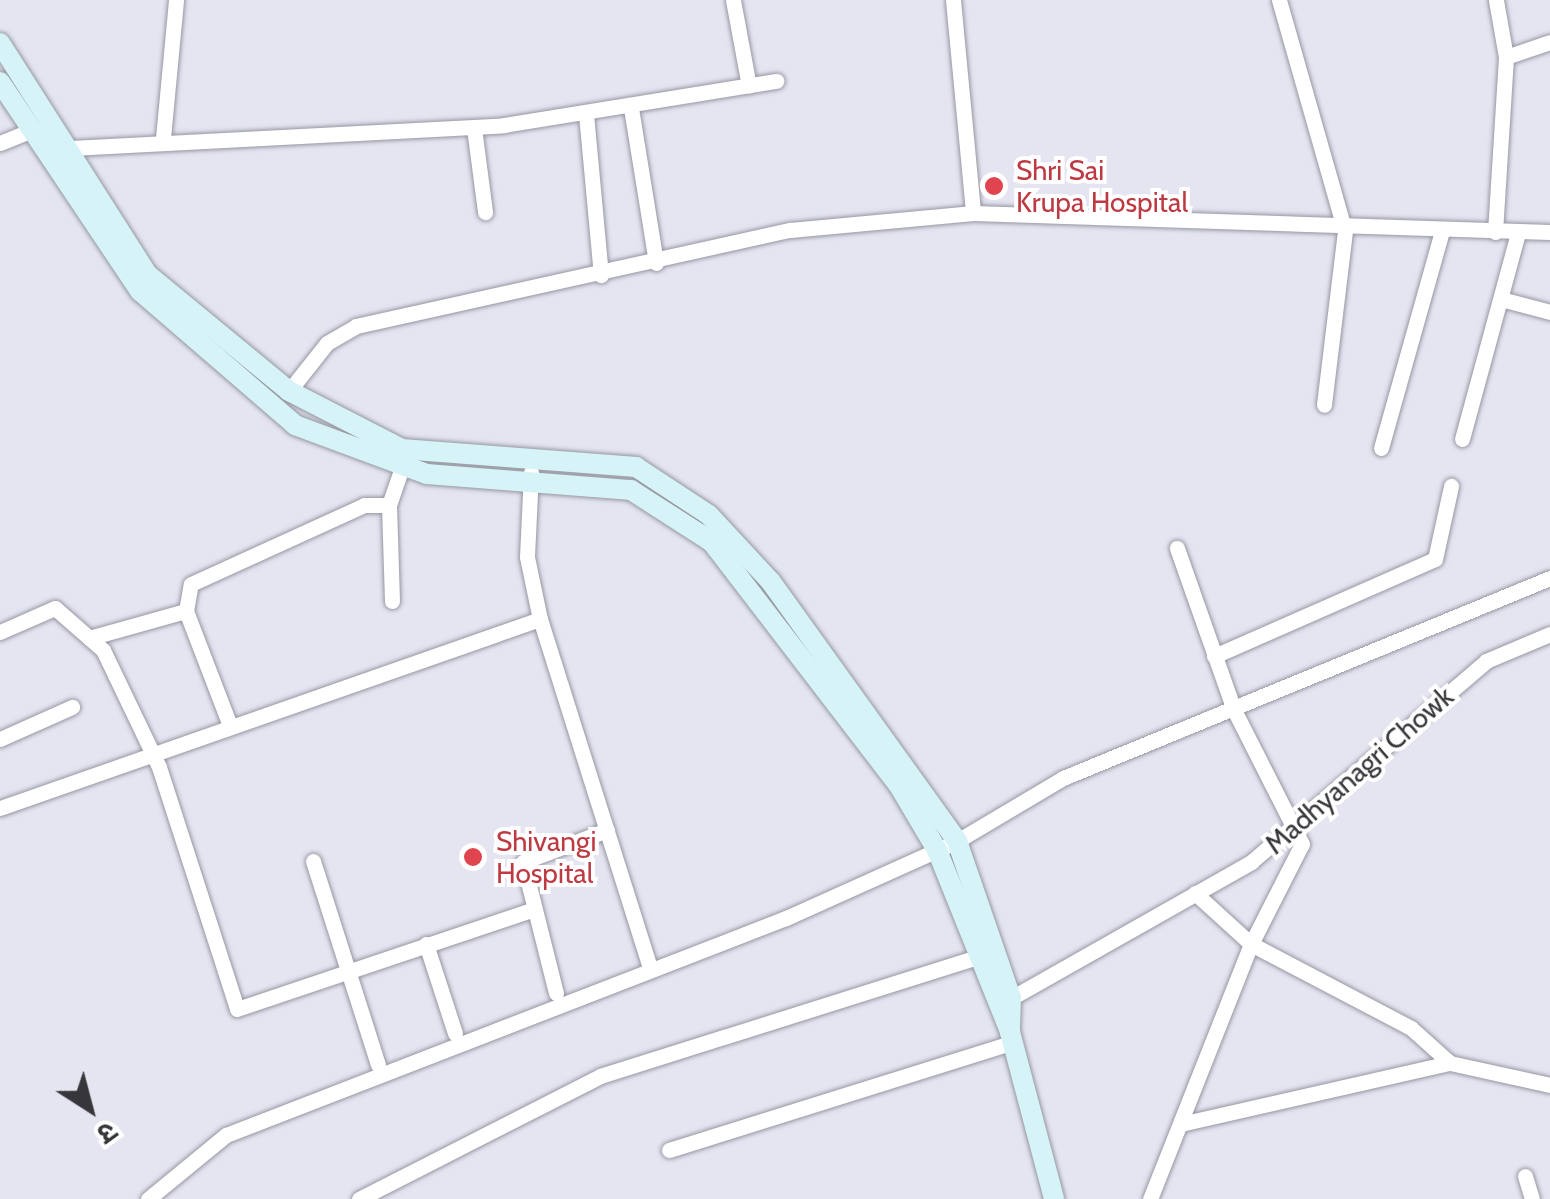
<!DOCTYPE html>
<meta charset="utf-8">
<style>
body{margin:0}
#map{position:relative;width:1550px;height:1199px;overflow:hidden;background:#e4e5f1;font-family:Cabin,"Noto Sans Devanagari",sans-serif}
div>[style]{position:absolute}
.roads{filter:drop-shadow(0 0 2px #9697a2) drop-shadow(0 0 2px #9697a2)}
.street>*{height:15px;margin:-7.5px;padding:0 7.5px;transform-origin:7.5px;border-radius:7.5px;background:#fff}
.secondary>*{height:20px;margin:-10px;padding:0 10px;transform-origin:10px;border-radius:10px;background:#d6f3f8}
.dots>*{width:28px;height:28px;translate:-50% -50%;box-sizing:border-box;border:5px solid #fff;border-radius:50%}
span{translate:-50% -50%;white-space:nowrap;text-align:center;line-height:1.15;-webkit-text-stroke:8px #fff;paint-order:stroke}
.health-label{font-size:28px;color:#be3a42}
.left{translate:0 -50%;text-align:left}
.street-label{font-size:28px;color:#37373b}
.north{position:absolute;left:40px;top:1059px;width:100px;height:100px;-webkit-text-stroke:8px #fff;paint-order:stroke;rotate:144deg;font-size:28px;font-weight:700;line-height:40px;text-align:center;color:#37373b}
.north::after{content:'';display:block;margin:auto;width:35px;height:45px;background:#37373b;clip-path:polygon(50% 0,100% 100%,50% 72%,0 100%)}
</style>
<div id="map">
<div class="roads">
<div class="street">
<div style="left:733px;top:0;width:87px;rotate:79.5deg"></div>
<div style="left:953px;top:0;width:214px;rotate:84.6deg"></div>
<div style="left:1279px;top:0;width:240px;rotate:74.1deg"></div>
<div style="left:1345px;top:231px;width:175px;rotate:96.9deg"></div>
<div style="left:1506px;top:57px;width:46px;rotate:-18.8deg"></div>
<div style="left:631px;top:108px;width:157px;rotate:80.8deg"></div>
<div style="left:586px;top:114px;width:162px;rotate:84.7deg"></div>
<div style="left:474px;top:128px;width:85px;rotate:82.5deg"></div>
<div style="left:163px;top:138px;width:139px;rotate:-84.6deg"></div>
<div style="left:0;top:143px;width:32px;rotate:-22deg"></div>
<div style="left:71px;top:148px;width:434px;rotate:-3deg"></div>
<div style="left:504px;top:125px;width:276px;rotate:-9.2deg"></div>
<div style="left:1495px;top:232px;width:175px;rotate:-86.4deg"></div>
<div style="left:1506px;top:57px;width:58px;rotate:-100deg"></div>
<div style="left:1501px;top:299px;width:51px;rotate:14.9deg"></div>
<div style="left:289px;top:391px;width:61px;rotate:-51.6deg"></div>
<div style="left:327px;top:343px;width:34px;rotate:-30deg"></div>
<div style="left:356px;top:326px;width:444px;rotate:-12.5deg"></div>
<div style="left:790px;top:230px;width:184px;rotate:-5.3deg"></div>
<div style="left:973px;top:213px;width:577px;rotate:1.89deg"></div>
<div style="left:1462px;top:439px;width:213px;rotate:-74.8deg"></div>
<div style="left:1381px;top:448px;width:222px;rotate:-74.3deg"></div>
<div style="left:531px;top:472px;width:85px;rotate:92.7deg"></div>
<div style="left:527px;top:557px;width:63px;rotate:78.2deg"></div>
<div style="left:540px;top:619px;width:363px;rotate:72.5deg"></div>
<div style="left:392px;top:601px;width:96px;rotate:-91.8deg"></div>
<div style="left:389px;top:505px;width:39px;rotate:-71deg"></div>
<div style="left:0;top:632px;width:60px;rotate:-23.6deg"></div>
<div style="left:55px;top:608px;width:64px;rotate:41.2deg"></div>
<div style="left:103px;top:650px;width:130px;rotate:64.4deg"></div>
<div style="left:159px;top:767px;width:254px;rotate:72.1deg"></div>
<div style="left:237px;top:1009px;width:311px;rotate:-18.6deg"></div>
<div style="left:89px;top:638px;width:101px;rotate:-15.6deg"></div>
<div style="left:1214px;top:656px;width:241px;rotate:-23.7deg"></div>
<div style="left:1435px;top:559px;width:75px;rotate:-77.6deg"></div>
<div style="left:229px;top:723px;width:120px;rotate:-111deg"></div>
<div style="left:186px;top:611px;width:27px;rotate:-80deg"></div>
<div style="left:191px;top:584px;width:190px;rotate:-24.5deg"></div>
<div style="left:364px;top:505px;width:25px"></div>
<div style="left:0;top:739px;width:79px;rotate:-24deg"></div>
<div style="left:0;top:808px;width:572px;rotate:-19.29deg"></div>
<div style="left:313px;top:861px;width:214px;rotate:72.3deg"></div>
<div style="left:1195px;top:893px;width:76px;rotate:42.3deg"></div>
<div style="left:1251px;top:944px;width:181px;rotate:27.7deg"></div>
<div style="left:1411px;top:1028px;width:52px;rotate:41.9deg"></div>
<div style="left:1450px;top:1063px;width:102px;rotate:12.4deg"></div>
<div style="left:426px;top:944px;width:94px;rotate:72deg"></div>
<div style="left:556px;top:993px;width:135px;rotate:-104.1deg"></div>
<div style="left:523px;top:862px;width:90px;rotate:-20.9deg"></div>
<div style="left:1011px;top:998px;width:276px;rotate:-29.5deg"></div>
<div style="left:1251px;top:862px;width:309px;rotate:-40.5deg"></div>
<div style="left:1486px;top:661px;width:69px;rotate:-22.9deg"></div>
<div style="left:1185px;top:1123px;width:272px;rotate:-12.8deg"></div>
<div style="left:669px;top:1150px;width:361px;rotate:-17.4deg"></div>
<div style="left:1525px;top:1176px;width:24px;rotate:73deg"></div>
<div style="left:148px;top:1199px;width:101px;rotate:-39.4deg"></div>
<div style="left:226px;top:1135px;width:601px;rotate:-21.18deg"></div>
<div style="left:786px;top:918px;width:188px;rotate:-24.2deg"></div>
<div style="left:957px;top:841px;width:123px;rotate:-30.7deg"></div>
<div style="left:1063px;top:778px;width:526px;rotate:-22.33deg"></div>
<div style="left:359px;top:1199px;width:271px;rotate:-27deg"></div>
<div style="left:600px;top:1076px;width:399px;rotate:-17.5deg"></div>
<div style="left:1150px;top:1199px;width:274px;rotate:-68.4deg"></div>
<div style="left:1251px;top:944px;width:112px;rotate:-63deg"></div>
<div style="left:1302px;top:844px;width:150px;rotate:-116.9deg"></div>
<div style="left:1234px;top:710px;width:172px;rotate:-109.4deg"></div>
</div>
<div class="secondary">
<div style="left:0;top:43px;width:274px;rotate:57.5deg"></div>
<div style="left:147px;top:274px;width:184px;rotate:39.5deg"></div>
<div style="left:289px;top:391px;width:127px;rotate:27.2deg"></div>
<div style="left:402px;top:449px;width:235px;rotate:4.4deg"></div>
<div style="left:636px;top:467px;width:87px;rotate:33.3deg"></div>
<div style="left:709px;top:515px;width:91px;rotate:47.2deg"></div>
<div style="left:771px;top:582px;width:319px;rotate:54.3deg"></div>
<div style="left:957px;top:841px;width:166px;rotate:71deg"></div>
<div style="left:1011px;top:998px;width:34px;rotate:92deg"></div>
<div style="left:0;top:82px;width:252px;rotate:56.2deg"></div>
<div style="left:140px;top:291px;width:205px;rotate:40.8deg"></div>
<div style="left:295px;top:425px;width:141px;rotate:20.4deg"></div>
<div style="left:427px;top:474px;width:205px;rotate:4.5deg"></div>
<div style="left:631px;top:490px;width:96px;rotate:32.7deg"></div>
<div style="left:712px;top:542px;width:305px;rotate:52.5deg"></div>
<div style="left:898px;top:784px;width:77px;rotate:59.4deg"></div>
<div style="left:937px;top:850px;width:196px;rotate:68.1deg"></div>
<div style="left:1010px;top:1032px;width:173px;rotate:75.2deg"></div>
</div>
</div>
<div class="dots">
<div style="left:994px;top:186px;background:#e0444e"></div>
<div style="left:473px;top:857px;background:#e0444e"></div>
</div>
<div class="health-label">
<span class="left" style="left:1016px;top:186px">Shri Sai<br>Krupa Hospital</span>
<span class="left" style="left:496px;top:857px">Shivangi<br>Hospital</span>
</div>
<div class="street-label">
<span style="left:1359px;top:770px;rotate:-41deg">Madhyanagri Chowk</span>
</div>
<div class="north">उ</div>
</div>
